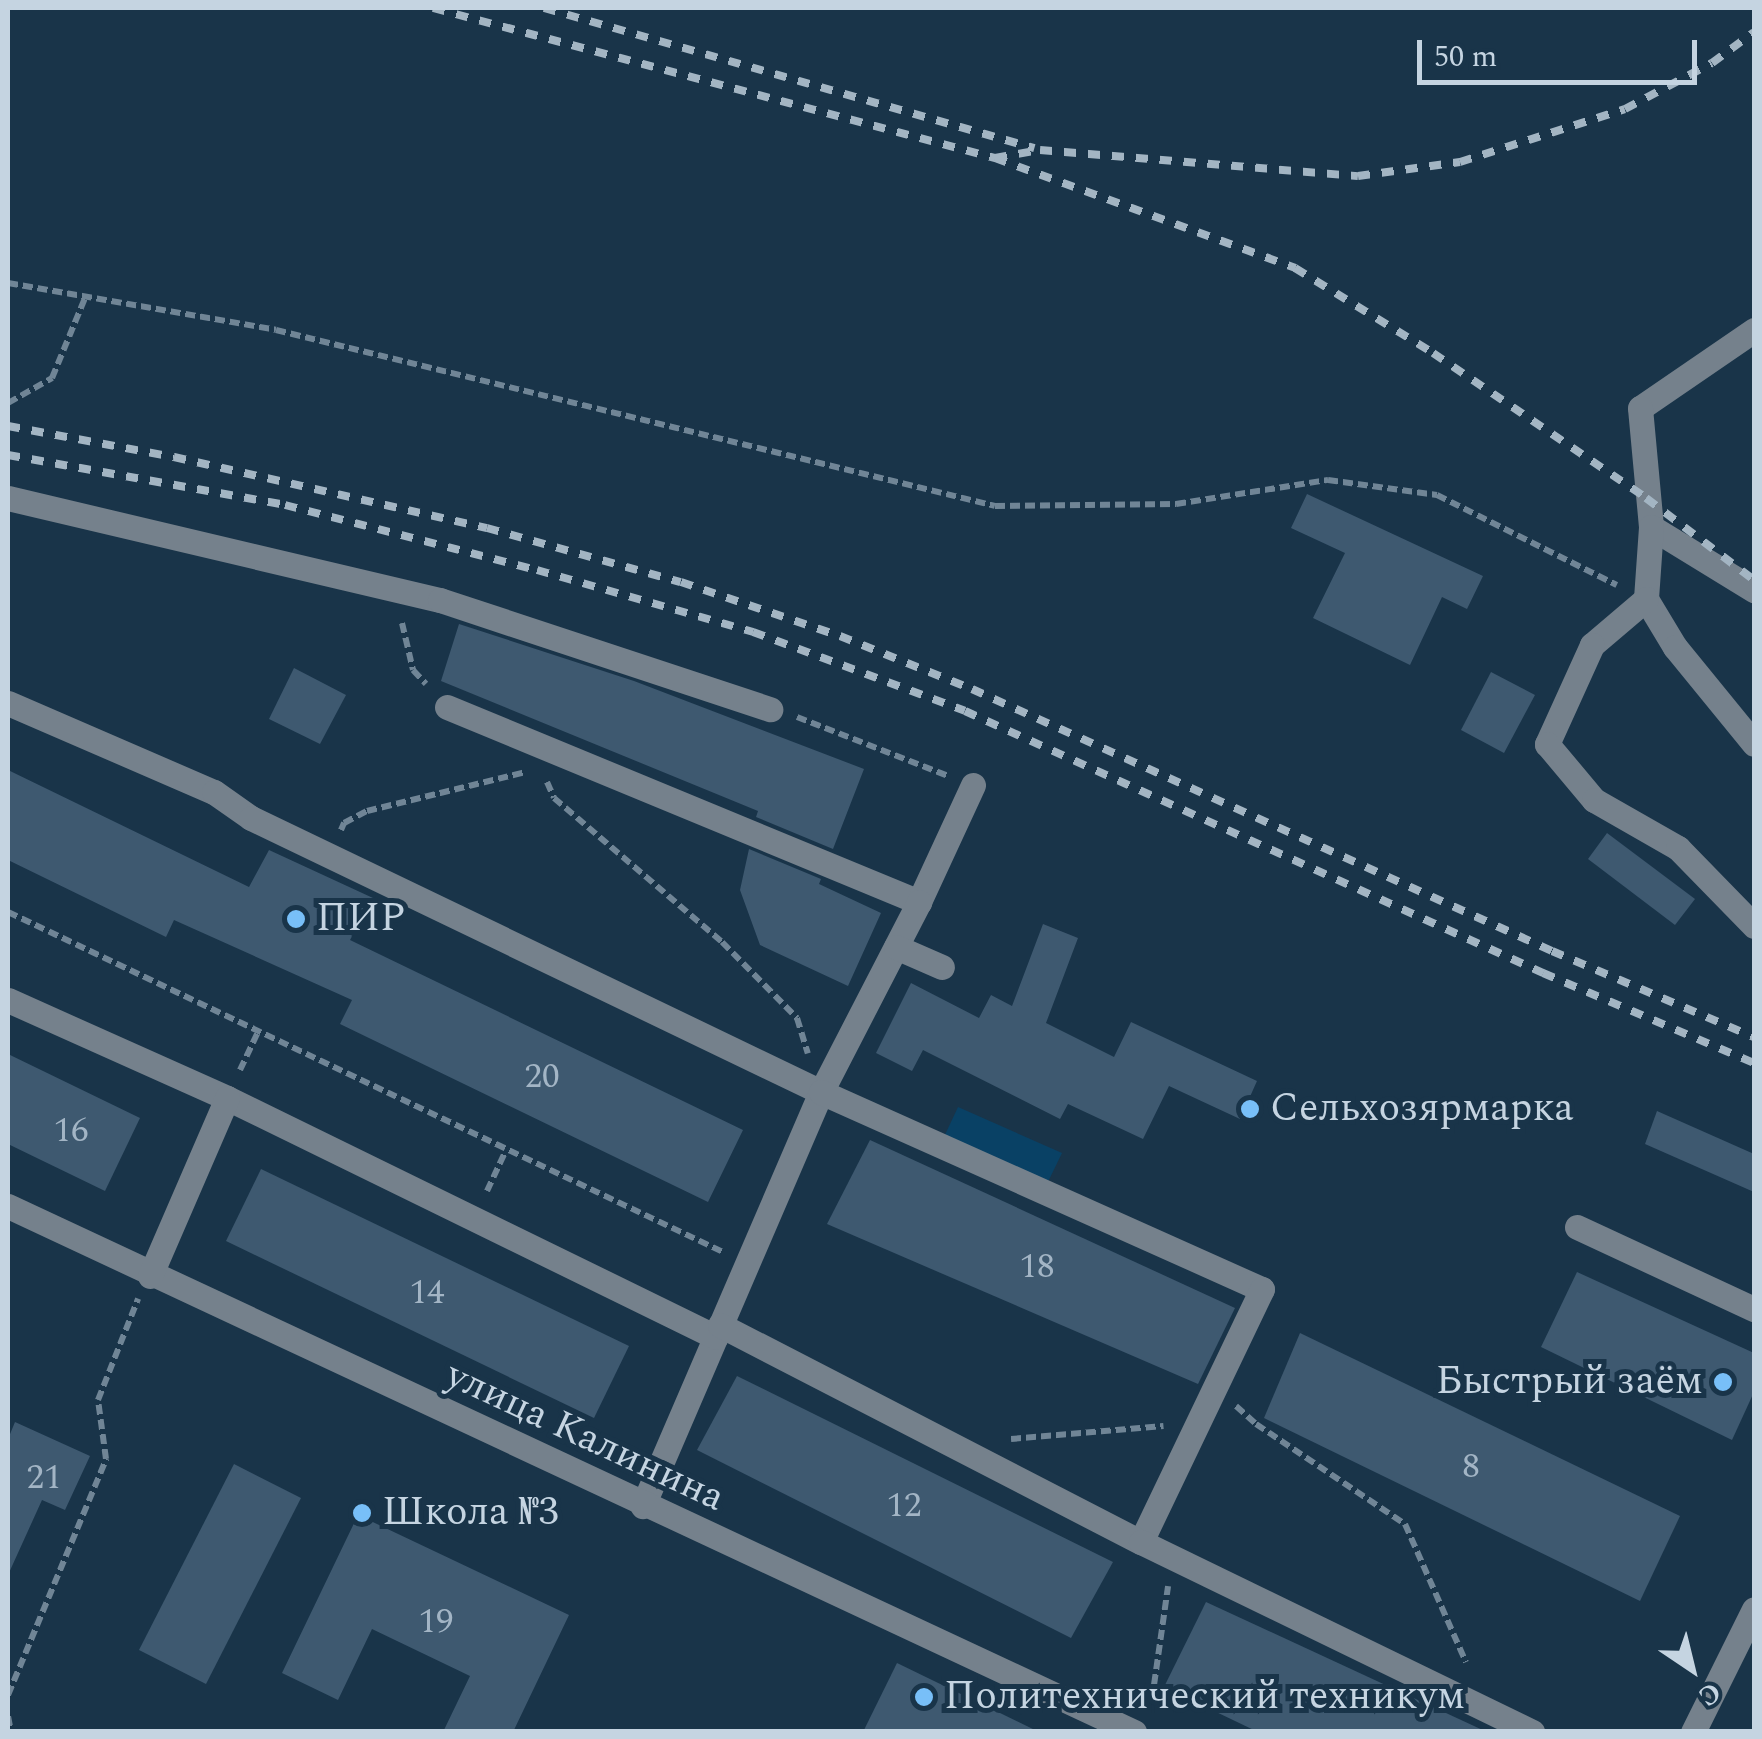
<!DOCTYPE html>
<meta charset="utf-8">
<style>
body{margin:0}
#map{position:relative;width:1762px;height:1739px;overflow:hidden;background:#193449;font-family:Spectral,serif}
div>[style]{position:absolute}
.green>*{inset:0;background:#094165}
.building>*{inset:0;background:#3e5970}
.path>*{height:6px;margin-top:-3px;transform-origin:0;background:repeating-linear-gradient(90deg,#708596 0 10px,transparent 0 15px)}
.minor>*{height:25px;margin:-12.5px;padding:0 12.5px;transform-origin:12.5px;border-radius:12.5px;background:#75818c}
.rail>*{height:8px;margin-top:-4px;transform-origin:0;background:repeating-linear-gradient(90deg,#a3b5c3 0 12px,transparent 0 24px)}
.dots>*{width:28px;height:28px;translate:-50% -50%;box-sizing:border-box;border:5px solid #193449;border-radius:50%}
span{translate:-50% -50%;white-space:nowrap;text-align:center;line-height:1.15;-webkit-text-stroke:10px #193449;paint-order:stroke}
.number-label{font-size:35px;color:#a3b5c5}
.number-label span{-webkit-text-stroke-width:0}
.poi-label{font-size:40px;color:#c5d4e1}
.left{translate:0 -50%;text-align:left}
.right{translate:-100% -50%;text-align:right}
.street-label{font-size:40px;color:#c5d4e1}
.frame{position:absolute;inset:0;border:10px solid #c5d4e1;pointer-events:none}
.north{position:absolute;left:1642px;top:1619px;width:100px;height:100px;-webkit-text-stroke:8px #193449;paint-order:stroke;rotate:145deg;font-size:28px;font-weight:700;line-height:40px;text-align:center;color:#c5d4e1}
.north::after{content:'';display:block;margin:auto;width:35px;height:45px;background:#c5d4e1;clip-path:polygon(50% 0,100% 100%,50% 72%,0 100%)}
.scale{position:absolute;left:1417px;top:40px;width:280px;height:45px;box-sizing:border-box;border:5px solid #c5d4e1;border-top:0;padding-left:12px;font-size:30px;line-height:35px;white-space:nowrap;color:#c5d4e1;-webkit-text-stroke:8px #193449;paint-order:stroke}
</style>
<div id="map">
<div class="green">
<div style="clip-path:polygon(958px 1107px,1062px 1153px,1046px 1186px,943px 1139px)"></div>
</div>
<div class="building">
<div style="clip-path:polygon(1307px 494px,1483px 576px,1467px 609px,1442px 597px,1410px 665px,1313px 618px,1345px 553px,1291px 528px)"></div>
<div style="clip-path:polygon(459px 624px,634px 681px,864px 769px,833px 849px,756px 817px,758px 811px,441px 681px)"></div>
<div style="clip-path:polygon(294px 668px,346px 695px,320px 744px,269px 719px)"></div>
<div style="clip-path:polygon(1491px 672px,1535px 695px,1504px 753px,1461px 730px)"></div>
<div style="clip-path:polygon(8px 770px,249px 887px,269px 850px,373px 898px,350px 940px,743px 1130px,708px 1202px,340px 1024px,352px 1000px,174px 920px,166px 937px,8px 860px)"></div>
<div style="clip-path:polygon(1607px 833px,1695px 899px,1675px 925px,1588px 859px)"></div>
<div style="clip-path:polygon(749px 849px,821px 879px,819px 884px,881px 913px,848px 986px,760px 945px,740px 890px)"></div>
<div style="clip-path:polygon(1043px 924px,1078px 938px,1046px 1023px,1114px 1057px,1131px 1022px,1257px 1081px,1240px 1119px,1169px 1086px,1143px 1139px,1068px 1104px,1060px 1119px,923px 1050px,912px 1071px,876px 1053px,911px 983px,979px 1018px,991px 995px,1012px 1006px)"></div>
<div style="clip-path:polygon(8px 1054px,140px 1118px,105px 1191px,8px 1144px)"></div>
<div style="clip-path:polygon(1657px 1111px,1754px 1154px,1754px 1192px,1645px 1144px)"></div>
<div style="clip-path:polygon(870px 1140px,1235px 1308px,1198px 1384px,827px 1224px)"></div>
<div style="clip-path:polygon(261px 1169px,629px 1346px,594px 1418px,226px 1241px)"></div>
<div style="clip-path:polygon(1577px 1272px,1754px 1353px,1754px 1392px,1732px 1440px,1541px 1347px)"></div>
<div style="clip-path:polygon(1300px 1333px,1680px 1516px,1640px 1601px,1264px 1418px)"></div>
<div style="clip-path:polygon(737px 1376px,1113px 1562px,1071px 1638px,697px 1450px)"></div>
<div style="clip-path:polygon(15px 1422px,90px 1456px,65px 1510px,42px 1500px,8px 1575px,8px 1439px)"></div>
<div style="clip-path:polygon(234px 1464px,301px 1498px,206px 1684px,139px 1650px)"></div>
<div style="clip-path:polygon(358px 1515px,569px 1615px,513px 1732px,443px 1732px,470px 1676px,372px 1629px,338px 1700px,282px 1673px)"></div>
<div style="clip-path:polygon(1206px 1602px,1487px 1732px,1258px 1732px,1164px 1687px)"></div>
<div style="clip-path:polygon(897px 1663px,1039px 1732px,863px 1732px)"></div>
</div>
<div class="path">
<div style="left:8px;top:283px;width:272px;rotate:9.9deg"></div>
<div style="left:276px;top:330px;width:740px;rotate:13.75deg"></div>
<div style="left:995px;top:506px;width:181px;rotate:-0.6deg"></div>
<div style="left:1176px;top:504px;width:154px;rotate:-9deg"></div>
<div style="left:1328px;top:480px;width:110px;rotate:7.8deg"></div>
<div style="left:1437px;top:495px;width:201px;rotate:26.6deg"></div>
<div style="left:8px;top:403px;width:51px;rotate:-29.6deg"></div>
<div style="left:52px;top:378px;width:87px;rotate:-67.6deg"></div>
<div style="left:402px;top:623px;width:48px;rotate:76.8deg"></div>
<div style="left:413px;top:670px;width:19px;rotate:47deg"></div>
<div style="left:797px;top:717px;width:162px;rotate:21.3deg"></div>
<div style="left:547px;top:782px;width:17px;rotate:66deg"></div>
<div style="left:554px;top:798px;width:221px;rotate:40.6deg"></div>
<div style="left:722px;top:942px;width:107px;rotate:45.4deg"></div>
<div style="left:797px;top:1018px;width:37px;rotate:73deg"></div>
<div style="left:341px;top:830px;width:8px;rotate:-67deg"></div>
<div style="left:344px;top:823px;width:26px;rotate:-28deg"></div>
<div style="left:367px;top:811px;width:164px;rotate:-13.8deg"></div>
<div style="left:8px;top:912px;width:792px;rotate:25.43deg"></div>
<div style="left:240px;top:1070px;width:42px;rotate:-64.7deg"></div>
<div style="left:487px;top:1191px;width:45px;rotate:-65.1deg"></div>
<div style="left:1236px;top:1406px;width:27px;rotate:42deg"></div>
<div style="left:1256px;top:1424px;width:179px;rotate:33.9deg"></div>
<div style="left:1405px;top:1524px;width:151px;rotate:66.2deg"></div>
<div style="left:1011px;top:1439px;width:153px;rotate:-4.9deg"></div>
<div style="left:8px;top:1695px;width:256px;rotate:-67.4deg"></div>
<div style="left:106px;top:1459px;width:60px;rotate:-97.7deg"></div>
<div style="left:98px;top:1400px;width:109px;rotate:-68.4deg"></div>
<div style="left:1152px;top:1699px;width:114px;rotate:-81.9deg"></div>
<div style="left:8px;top:1716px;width:16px;rotate:79deg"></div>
</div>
<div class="minor">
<div style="left:1754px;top:330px;width:138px;rotate:145.6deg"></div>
<div style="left:1640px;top:408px;width:120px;rotate:84.7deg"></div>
<div style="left:1651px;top:527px;width:121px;rotate:31.5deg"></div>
<div style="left:8px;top:498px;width:444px;rotate:13.3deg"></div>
<div style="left:440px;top:600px;width:348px;rotate:18.3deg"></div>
<div style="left:1651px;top:527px;width:72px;rotate:94deg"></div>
<div style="left:1646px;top:599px;width:56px;rotate:58.9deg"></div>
<div style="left:1675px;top:647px;width:125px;rotate:50.8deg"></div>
<div style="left:1646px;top:599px;width:71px;rotate:139.6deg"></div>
<div style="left:1592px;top:645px;width:109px;rotate:114.4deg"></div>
<div style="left:1547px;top:744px;width:73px;rotate:50deg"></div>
<div style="left:1594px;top:800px;width:97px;rotate:29.7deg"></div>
<div style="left:1678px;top:848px;width:109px;rotate:45.7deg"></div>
<div style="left:8px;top:703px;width:224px;rotate:23.4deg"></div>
<div style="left:214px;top:792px;width:45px;rotate:35.1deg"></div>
<div style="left:251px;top:818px;width:632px;rotate:25.67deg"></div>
<div style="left:821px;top:1092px;width:451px;rotate:113.3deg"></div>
<div style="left:447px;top:707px;width:511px;rotate:22.45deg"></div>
<div style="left:973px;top:785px;width:129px;rotate:114.8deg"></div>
<div style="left:919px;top:902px;width:214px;rotate:117.3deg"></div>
<div style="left:821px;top:1092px;width:483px;rotate:24.1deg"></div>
<div style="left:1262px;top:1289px;width:280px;rotate:115.6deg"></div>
<div style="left:896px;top:947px;width:50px;rotate:23.5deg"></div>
<div style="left:8px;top:1000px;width:240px;rotate:24.1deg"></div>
<div style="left:227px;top:1098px;width:544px;rotate:26.05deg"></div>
<div style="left:8px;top:1206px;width:1243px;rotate:25.04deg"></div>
<div style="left:1577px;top:1227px;width:195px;rotate:24.9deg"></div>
<div style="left:150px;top:1276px;width:194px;rotate:-66.6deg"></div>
<div style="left:720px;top:1325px;width:474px;rotate:27.3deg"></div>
<div style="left:1141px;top:1542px;width:435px;rotate:25.9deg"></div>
<div style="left:1693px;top:1732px;width:137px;rotate:-63.6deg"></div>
</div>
<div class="rail">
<div style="left:433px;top:8px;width:582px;rotate:14.94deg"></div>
<div style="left:995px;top:158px;width:46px;rotate:-10.1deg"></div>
<div style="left:1040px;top:150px;width:319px;rotate:4.7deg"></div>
<div style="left:1358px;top:176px;width:103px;rotate:-7.8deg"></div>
<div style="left:1460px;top:162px;width:173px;rotate:-17.8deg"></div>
<div style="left:1625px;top:109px;width:98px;rotate:-27.9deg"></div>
<div style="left:1712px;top:63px;width:52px;rotate:-36.4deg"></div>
<div style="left:544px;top:8px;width:510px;rotate:15.95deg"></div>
<div style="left:995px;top:158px;width:320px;rotate:20.1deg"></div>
<div style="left:1295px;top:268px;width:162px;rotate:31.6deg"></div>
<div style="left:1433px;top:353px;width:258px;rotate:34.2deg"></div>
<div style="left:1646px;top:498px;width:136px;rotate:37.2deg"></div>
<div style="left:8px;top:426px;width:169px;rotate:10.6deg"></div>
<div style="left:174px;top:457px;width:321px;rotate:12.8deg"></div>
<div style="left:487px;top:528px;width:201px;rotate:15.6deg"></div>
<div style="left:681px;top:582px;width:168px;rotate:18.8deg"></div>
<div style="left:840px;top:636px;width:142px;rotate:21.9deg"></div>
<div style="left:972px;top:689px;width:636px;rotate:24.31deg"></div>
<div style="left:1552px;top:951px;width:220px;rotate:23.1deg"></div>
<div style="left:8px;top:455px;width:281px;rotate:10.2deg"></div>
<div style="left:285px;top:505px;width:260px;rotate:14.5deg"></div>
<div style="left:537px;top:570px;width:225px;rotate:16deg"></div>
<div style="left:753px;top:632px;width:226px;rotate:20.4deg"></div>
<div style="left:965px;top:711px;width:635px;rotate:24.38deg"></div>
<div style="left:1543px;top:973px;width:229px;rotate:23.1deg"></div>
</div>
<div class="dots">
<div style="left:296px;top:919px;background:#78bff8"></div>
<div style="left:1250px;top:1109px;background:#78bff8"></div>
<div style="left:1723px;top:1382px;background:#78bff8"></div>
<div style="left:362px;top:1513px;background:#78bff8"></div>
<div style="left:924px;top:1697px;background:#78bff8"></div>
</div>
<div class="number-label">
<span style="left:542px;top:1077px">20</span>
<span style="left:71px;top:1131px">16</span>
<span style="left:1037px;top:1267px">18</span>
<span style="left:427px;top:1293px">14</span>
<span style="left:1471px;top:1467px">8</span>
<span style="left:44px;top:1478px">21</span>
<span style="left:904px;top:1506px">12</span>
<span style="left:436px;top:1622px">19</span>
</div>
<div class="poi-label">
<span class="left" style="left:316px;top:919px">ПИР</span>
<span class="left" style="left:1270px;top:1109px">Сельхозярмарка</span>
<span class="right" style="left:1703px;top:1382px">Быстрый заём</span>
<span class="left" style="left:382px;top:1513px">Школа №3</span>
<span class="left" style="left:944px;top:1697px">Политехнический техникум</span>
</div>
<div class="street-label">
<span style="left:585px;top:1437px;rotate:25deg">улица Калинина</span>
</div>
<div class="frame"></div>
<div class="north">С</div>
<div class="scale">50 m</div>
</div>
